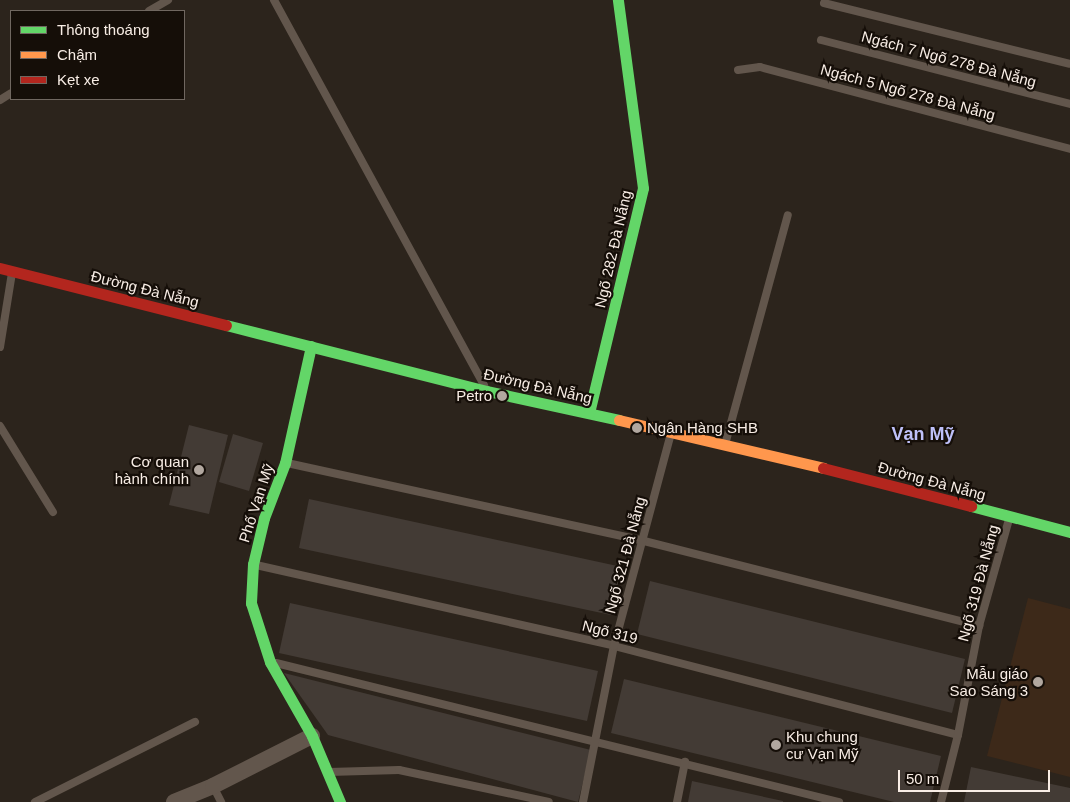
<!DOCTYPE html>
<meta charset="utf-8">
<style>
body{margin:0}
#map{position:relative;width:1070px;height:802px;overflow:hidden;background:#2c241c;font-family:Helvetica,sans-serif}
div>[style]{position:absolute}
.built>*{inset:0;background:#3d2919}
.building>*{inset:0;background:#433b35}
.lane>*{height:8px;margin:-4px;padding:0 4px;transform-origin:4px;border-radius:4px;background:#62564c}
.street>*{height:16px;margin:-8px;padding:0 8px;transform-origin:8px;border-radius:8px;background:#62564c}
.fast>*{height:11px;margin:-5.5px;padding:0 5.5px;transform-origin:5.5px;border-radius:5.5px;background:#63d668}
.slow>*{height:11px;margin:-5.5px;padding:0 5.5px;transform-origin:5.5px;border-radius:5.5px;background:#ff974d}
.jam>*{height:11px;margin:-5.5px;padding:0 5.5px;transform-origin:5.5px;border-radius:5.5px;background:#b3261e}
.dots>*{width:14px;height:14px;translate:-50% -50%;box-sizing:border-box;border:2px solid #150e08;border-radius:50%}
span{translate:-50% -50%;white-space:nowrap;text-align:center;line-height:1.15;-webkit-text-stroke:4.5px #150e08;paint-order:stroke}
.street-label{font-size:15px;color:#f8ede5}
.poi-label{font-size:15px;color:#f8ede5}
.right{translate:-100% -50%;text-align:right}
.left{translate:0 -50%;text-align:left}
.quarter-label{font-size:18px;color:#bec0f9;font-weight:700}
.legend{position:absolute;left:10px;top:10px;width:175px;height:90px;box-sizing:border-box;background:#150e08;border:1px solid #706760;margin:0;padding:6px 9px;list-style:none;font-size:15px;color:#f8ede5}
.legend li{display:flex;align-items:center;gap:10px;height:25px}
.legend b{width:25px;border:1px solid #706760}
.scale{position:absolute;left:898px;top:770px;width:152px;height:22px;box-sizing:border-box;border:2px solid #f8ede5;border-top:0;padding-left:6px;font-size:15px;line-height:18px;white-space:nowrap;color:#f8ede5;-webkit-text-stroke:4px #150e08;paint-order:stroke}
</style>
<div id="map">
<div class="built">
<div style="clip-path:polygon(1028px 598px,1070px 609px,1070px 777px,987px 756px)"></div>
</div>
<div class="building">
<div style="clip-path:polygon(189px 425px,228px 435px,209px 514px,169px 505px)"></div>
<div style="clip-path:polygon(233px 434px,263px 443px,249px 491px,219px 482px)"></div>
<div style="clip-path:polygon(309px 499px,622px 567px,611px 615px,299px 548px)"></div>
<div style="clip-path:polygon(650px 581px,965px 659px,952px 713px,637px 634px)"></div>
<div style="clip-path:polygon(290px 603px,598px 671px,587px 721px,279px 653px)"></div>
<div style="clip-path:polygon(284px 673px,591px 750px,578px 802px,328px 735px)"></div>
<div style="clip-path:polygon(624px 679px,941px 756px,930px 802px,894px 802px,611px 733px)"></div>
<div style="clip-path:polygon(971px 767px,1070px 788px,1070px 802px,964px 802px)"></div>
<div style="clip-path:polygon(692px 781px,783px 801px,783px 802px,688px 802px)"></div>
</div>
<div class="lane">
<div style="left:274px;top:0;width:439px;rotate:61.4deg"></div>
<div style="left:824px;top:3px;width:253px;rotate:13.9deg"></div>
<div style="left:149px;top:11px;width:22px;rotate:-30deg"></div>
<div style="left:821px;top:40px;width:257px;rotate:14.4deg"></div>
<div style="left:738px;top:70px;width:22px;rotate:-8deg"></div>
<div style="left:760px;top:67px;width:321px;rotate:14.8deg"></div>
<div style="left:0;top:100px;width:13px;rotate:-32deg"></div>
<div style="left:0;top:347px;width:75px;rotate:-80.8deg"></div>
<div style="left:0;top:426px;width:101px;rotate:58.4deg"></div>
<div style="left:726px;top:441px;width:234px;rotate:-74.7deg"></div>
<div style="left:287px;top:463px;width:365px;rotate:12.3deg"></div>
<div style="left:644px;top:541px;width:346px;rotate:14.2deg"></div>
<div style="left:256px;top:565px;width:367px;rotate:12.7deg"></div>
<div style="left:614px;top:646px;width:355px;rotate:14.5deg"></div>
<div style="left:276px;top:663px;width:580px;rotate:13.87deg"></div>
<div style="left:329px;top:772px;width:70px;rotate:-1.6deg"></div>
<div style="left:399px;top:770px;width:153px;rotate:12deg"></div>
<div style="left:213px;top:786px;width:18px;rotate:63deg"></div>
<div style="left:35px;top:802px;width:179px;rotate:-26.6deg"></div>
<div style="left:583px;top:802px;width:159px;rotate:-78.8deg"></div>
<div style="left:614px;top:646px;width:220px;rotate:-75deg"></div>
<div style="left:677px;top:802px;width:41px;rotate:-78.7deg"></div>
<div style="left:941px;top:802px;width:69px;rotate:-75.8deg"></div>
<div style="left:958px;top:735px;width:111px;rotate:-79.1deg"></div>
<div style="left:979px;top:626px;width:111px;rotate:-74.3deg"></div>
</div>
<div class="street">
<div style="left:174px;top:802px;width:42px;rotate:-22.3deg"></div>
<div style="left:213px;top:786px;width:111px;rotate:-26.8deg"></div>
</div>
<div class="fast">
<div style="left:226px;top:325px;width:269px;rotate:14.2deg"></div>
<div style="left:487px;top:391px;width:135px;rotate:12.4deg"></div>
<div style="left:311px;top:346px;width:120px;rotate:102.5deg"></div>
<div style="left:285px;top:463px;width:59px;rotate:110.9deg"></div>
<div style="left:264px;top:518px;width:47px;rotate:103.4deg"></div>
<div style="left:253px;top:564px;width:39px;rotate:93deg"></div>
<div style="left:251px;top:603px;width:62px;rotate:72.1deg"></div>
<div style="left:270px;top:662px;width:85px;rotate:60.4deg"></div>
<div style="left:312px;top:736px;width:72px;rotate:67deg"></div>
<div style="left:589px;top:413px;width:231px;rotate:-76.5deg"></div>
<div style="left:643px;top:188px;width:190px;rotate:-97.6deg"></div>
<div style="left:971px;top:506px;width:102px;rotate:14.7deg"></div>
</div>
<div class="slow">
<div style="left:619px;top:420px;width:210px;rotate:13.2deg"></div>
</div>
<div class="jam">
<div style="left:0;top:268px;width:233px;rotate:14.2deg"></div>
<div style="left:823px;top:468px;width:153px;rotate:14.4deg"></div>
</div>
<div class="dots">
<div style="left:502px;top:396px;background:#b1a79f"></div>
<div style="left:637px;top:428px;background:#b1a79f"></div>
<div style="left:199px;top:470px;background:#b1a79f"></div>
<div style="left:1038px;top:682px;background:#b1a79f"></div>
<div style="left:776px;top:745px;background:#b1a79f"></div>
</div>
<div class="street-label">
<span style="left:949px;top:59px;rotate:15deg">Ngách 7 Ngõ 278 Đà Nẵng</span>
<span style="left:908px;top:92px;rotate:15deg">Ngách 5 Ngõ 278 Đà Nẵng</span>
<span style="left:613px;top:249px;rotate:-77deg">Ngõ 282 Đà Nẵng</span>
<span style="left:145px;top:289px;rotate:14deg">Đường Đà Nẵng</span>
<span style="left:538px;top:386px;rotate:13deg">Đường Đà Nẵng</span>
<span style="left:932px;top:481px;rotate:15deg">Đường Đà Nẵng</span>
<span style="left:256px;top:503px;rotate:-72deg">Phố Vạn Mỹ</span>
<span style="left:625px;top:555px;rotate:-75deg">Ngõ 321 Đà Nẵng</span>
<span style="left:978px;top:583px;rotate:-75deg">Ngõ 319 Đà Nẵng</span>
<span style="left:610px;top:632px;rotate:14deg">Ngõ 319</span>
</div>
<div class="poi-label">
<span class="right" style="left:492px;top:396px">Petro</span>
<span class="left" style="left:647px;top:428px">Ngân Hàng SHB</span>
<span class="right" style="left:189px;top:470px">Cơ quan<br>hành chính</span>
<span class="right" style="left:1028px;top:682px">Mẫu giáo<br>Sao Sáng 3</span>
<span class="left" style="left:786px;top:745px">Khu chung<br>cư Vạn Mỹ</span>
</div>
<div class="quarter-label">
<span style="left:923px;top:434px">Vạn Mỹ</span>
</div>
<ul class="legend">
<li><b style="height:6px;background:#63d668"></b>Thông thoáng</li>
<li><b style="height:6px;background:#ff974d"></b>Chậm</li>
<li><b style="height:6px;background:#b3261e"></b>Kẹt xe</li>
</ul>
<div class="scale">50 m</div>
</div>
